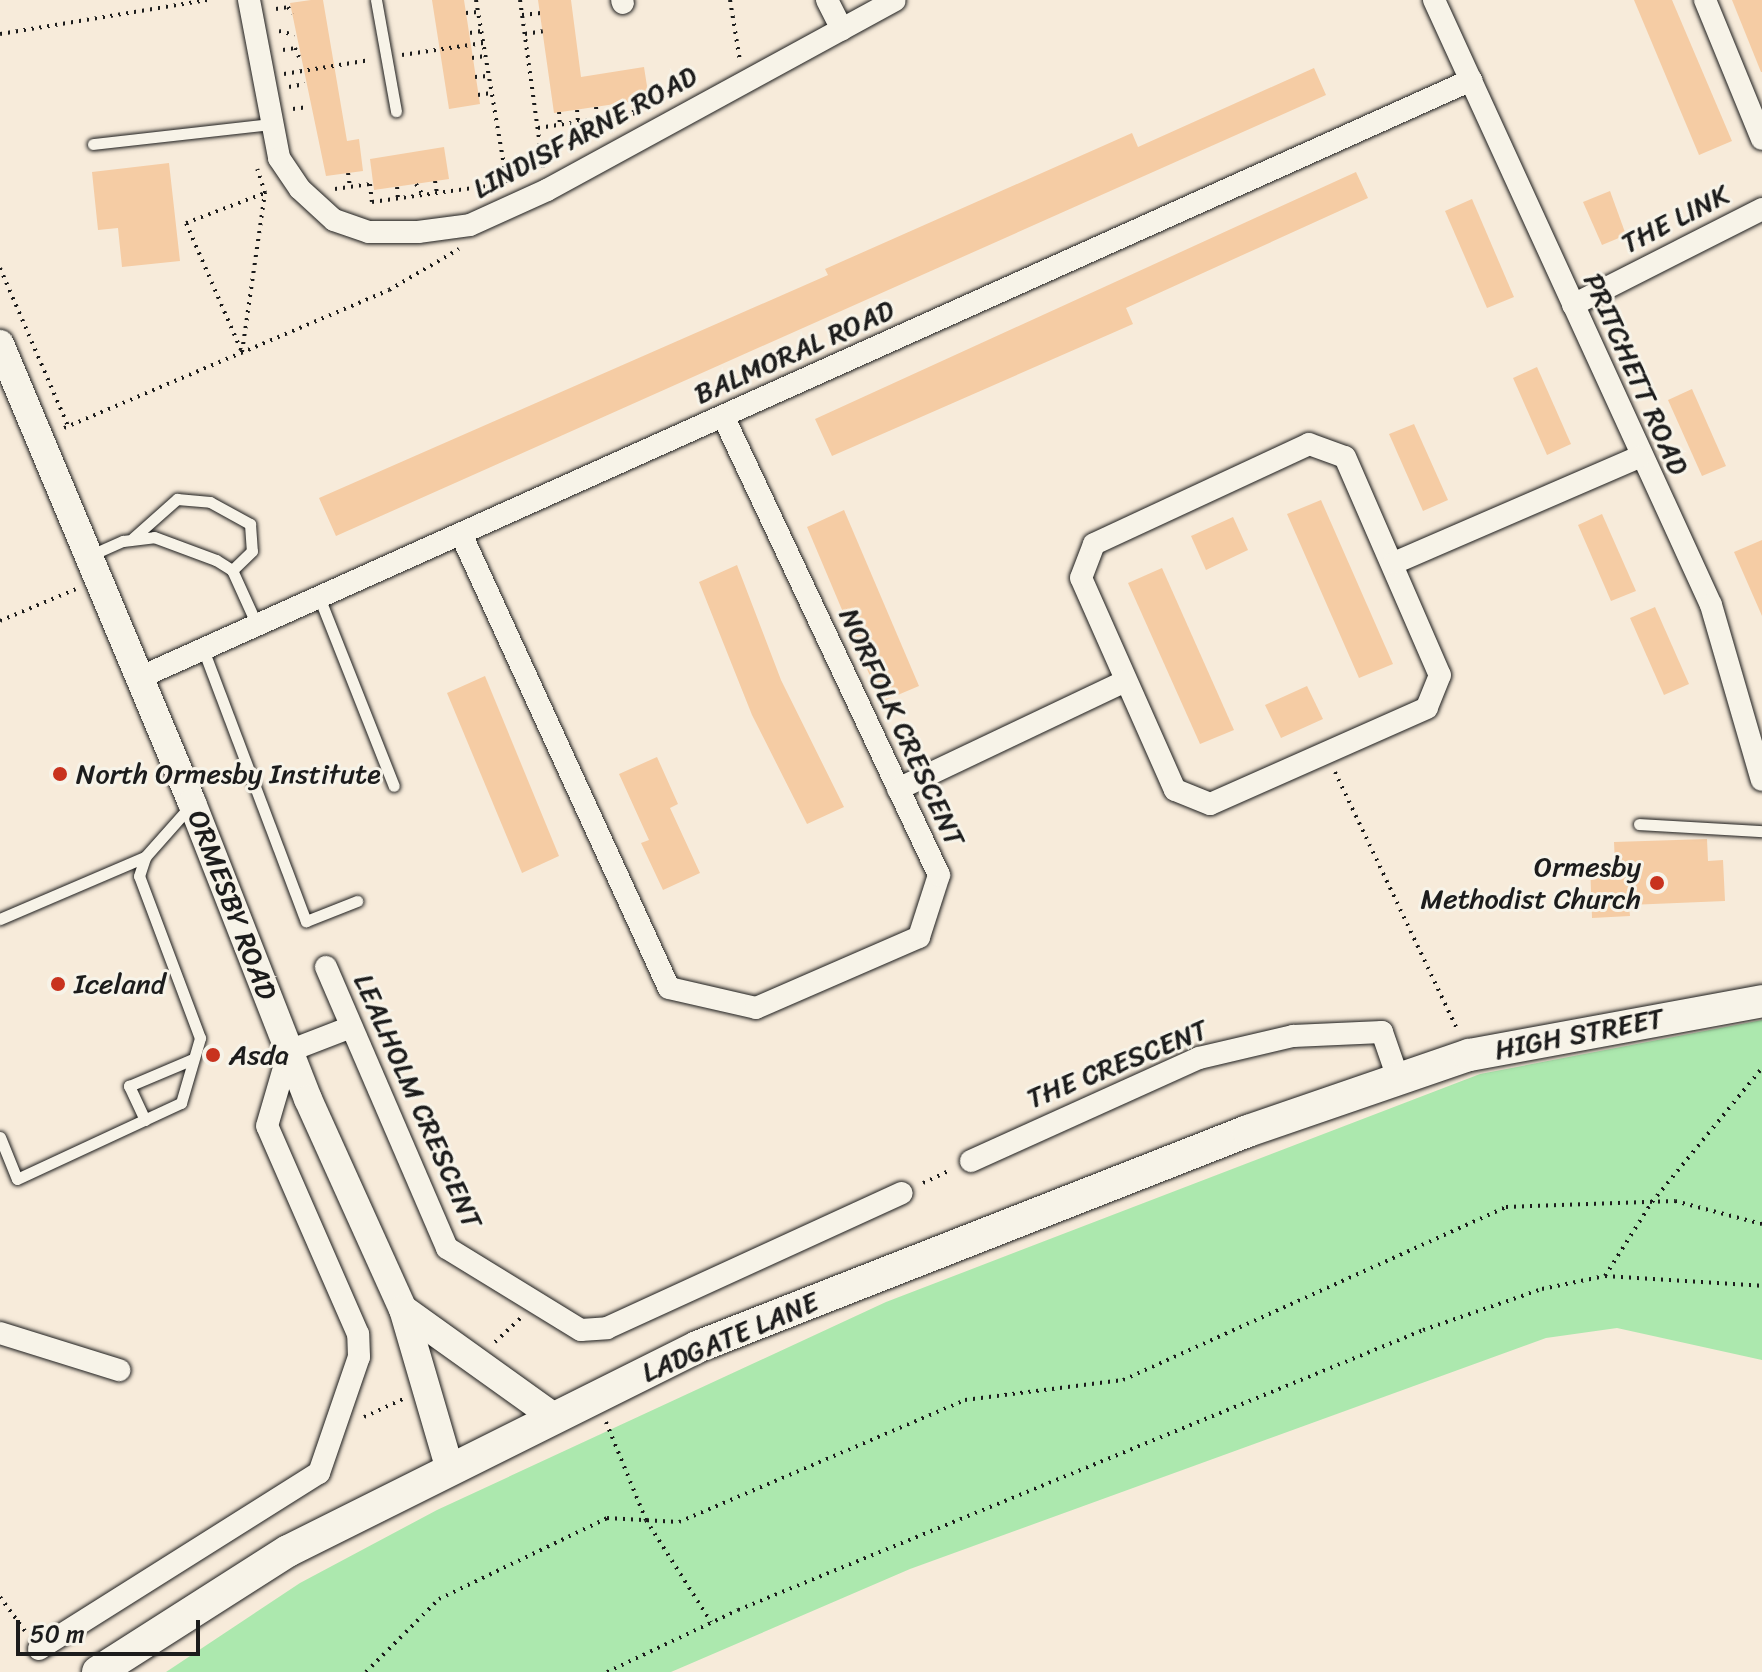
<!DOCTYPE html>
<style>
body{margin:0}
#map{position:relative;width:1762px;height:1672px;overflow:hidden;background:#f7ebda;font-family:Sriracha,sans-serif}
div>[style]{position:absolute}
.green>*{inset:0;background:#ace8ae}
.building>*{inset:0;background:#f5cca4}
.path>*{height:4px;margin-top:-2px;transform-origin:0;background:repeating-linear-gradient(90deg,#1c1c1c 0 2px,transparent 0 8px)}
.roads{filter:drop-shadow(0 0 2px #1c1c1c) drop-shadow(0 0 2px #1c1c1c)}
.service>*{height:11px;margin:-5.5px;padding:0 5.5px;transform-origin:5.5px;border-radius:5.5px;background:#f7f3e8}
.minor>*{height:22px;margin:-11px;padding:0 11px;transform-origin:11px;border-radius:11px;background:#f7f3e8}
.tertiary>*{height:28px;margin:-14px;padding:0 14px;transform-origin:14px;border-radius:14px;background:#f7f3e8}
.secondary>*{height:32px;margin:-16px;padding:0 16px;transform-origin:16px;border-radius:16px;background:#f7f3e8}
.dots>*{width:22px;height:22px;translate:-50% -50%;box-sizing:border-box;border:4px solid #f7f3e8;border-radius:50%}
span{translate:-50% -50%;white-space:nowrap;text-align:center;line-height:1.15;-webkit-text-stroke:6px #f7f3e8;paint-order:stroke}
.street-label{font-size:28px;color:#1c1c1c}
.poi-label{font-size:28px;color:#1c1c1c}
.left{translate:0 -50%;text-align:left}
.right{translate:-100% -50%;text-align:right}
.scale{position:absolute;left:16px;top:1620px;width:184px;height:36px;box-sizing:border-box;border:4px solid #1c1c1c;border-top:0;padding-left:10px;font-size:24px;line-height:28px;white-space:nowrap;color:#1c1c1c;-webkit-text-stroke:6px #f7f3e8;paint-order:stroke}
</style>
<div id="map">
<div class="green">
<div style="clip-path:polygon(1762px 1020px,1762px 1360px,1617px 1328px,1546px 1338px,910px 1569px,671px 1672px,166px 1672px,300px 1583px,437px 1510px,886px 1302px,1480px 1074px)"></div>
</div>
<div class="building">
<div style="clip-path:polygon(311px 0,323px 0,347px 141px,359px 139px,363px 171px,326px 176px,290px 3px)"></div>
<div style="clip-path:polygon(432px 0,464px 0,480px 104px,449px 109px)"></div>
<div style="clip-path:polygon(538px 0,571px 0,581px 77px,644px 67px,649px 99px,554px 113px)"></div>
<div style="clip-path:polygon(1634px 0,1672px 0,1732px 141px,1699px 155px)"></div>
<div style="clip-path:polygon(1732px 0,1762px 0,1762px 72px,1761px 72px)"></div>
<div style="clip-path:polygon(1314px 68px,1326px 95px,336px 536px,319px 498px,828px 275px,825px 269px,1132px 133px,1138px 147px)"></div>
<div style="clip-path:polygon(444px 147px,449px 179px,374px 190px,370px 159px)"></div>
<div style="clip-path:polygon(169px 163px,180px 261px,122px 267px,118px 228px,98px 230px,92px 172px)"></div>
<div style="clip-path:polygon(1356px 172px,1368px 198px,1126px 308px,1133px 324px,832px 456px,815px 419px)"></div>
<div style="clip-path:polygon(1610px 191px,1626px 235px,1602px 245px,1583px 202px)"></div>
<div style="clip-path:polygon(1472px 199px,1514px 297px,1487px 308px,1445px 211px)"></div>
<div style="clip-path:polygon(1537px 367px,1571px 444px,1547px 455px,1513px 378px)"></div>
<div style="clip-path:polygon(1692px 389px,1726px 466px,1702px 476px,1668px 400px)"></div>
<div style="clip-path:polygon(1414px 424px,1448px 500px,1423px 511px,1389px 434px)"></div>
<div style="clip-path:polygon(1321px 500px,1393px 664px,1359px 678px,1287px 514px)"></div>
<div style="clip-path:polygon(844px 510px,919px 686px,881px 702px,807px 527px)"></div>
<div style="clip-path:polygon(1602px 514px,1636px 591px,1611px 601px,1578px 525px)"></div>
<div style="clip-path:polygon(1233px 517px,1248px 550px,1206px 570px,1191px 536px)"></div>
<div style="clip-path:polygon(1762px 540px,1762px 616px,1734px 552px)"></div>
<div style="clip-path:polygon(737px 565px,781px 680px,844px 807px,807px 824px,752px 715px,699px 582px)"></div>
<div style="clip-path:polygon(1162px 568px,1234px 730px,1200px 744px,1128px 583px)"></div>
<div style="clip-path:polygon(1655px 607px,1689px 684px,1664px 695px,1630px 618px)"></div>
<div style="clip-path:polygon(485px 676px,559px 856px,522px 873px,447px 693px)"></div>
<div style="clip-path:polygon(1307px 686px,1323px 719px,1281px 738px,1265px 705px)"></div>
<div style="clip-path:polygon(657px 757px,678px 804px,670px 808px,700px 873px,663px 890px,641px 843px,649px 840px,619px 774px)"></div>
<div style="clip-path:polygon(1707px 839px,1708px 861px,1723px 860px,1725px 901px,1629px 905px,1630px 916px,1592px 918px,1590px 864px,1615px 864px,1614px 842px)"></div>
</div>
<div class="path">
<div style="left:476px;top:0;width:186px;rotate:80.4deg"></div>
<div style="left:520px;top:0;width:169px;rotate:82.2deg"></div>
<div style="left:730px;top:0;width:62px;rotate:80.7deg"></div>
<div style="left:276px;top:9px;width:12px;rotate:-9deg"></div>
<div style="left:288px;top:7px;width:8px;rotate:60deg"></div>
<div style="left:466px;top:13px;width:12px;rotate:-5deg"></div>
<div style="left:522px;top:15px;width:19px;rotate:-6deg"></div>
<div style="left:279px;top:31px;width:16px;rotate:14deg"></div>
<div style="left:470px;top:33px;width:11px;rotate:-10deg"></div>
<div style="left:0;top:34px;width:210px;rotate:-9.3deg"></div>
<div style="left:525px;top:34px;width:18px;rotate:-9deg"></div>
<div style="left:283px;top:50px;width:12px;rotate:-9deg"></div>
<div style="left:295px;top:48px;width:10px;rotate:66deg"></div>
<div style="left:402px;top:55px;width:82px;rotate:-8.4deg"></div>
<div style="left:472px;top:58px;width:13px;rotate:-9deg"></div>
<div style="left:284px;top:74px;width:87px;rotate:-9.2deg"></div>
<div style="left:475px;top:77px;width:13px;rotate:-4deg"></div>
<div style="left:289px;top:87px;width:16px;rotate:-11deg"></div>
<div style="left:478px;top:95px;width:13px;rotate:-9deg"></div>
<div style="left:633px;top:102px;width:11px;rotate:85deg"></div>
<div style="left:615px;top:104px;width:12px;rotate:85deg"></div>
<div style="left:596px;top:107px;width:12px;rotate:85deg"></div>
<div style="left:293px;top:109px;width:15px;rotate:-8deg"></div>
<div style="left:577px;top:110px;width:12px;rotate:85deg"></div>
<div style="left:559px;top:112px;width:13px;rotate:86deg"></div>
<div style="left:538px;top:128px;width:100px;rotate:-8.6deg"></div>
<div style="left:348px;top:173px;width:14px;rotate:82deg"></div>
<div style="left:435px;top:181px;width:12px;rotate:81deg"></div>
<div style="left:416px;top:184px;width:13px;rotate:58deg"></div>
<div style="left:397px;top:187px;width:12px;rotate:85deg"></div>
<div style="left:335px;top:189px;width:35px;rotate:-8deg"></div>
<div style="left:370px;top:184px;width:18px;rotate:84deg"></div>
<div style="left:372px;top:202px;width:130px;rotate:-7.9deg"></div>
<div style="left:0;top:268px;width:172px;rotate:66.7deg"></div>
<div style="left:241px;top:350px;width:138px;rotate:-113.4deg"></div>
<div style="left:186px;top:223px;width:85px;rotate:-20.8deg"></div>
<div style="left:242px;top:352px;width:161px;rotate:-81.8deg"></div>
<div style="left:265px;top:193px;width:25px;rotate:-108deg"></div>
<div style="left:64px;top:428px;width:353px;rotate:-23deg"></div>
<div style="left:389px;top:290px;width:81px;rotate:-30.4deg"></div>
<div style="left:0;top:621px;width:82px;rotate:-22.8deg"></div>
<div style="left:1335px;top:772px;width:287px;rotate:64.6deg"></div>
<div style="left:923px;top:1183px;width:31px;rotate:-25deg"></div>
<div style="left:1605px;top:1276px;width:88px;rotate:-57.6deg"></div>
<div style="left:1652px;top:1202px;width:173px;rotate:-50.6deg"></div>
<div style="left:495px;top:1342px;width:35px;rotate:-43deg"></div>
<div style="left:364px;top:1417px;width:43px;rotate:-24.8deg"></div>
<div style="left:606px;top:1422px;width:106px;rotate:67.8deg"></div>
<div style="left:646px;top:1520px;width:121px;rotate:57.5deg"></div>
<div style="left:0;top:1597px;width:42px;rotate:53.7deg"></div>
<div style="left:366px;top:1672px;width:103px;rotate:-45deg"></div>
<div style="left:439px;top:1599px;width:187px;rotate:-25.7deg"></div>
<div style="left:607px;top:1518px;width:72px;rotate:3.2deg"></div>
<div style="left:679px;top:1522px;width:311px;rotate:-23.1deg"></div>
<div style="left:965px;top:1400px;width:159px;rotate:-7.2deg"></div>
<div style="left:1123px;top:1380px;width:420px;rotate:-24.3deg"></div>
<div style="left:1506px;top:1207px;width:169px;rotate:-2deg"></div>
<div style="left:1675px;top:1201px;width:90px;rotate:14.8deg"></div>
<div style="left:607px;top:1672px;width:145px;rotate:-25.3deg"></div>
<div style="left:738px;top:1610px;width:740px;rotate:-22.23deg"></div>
<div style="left:1423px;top:1330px;width:126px;rotate:-19deg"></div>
<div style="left:1542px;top:1289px;width:64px;rotate:-11.7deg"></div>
<div style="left:1605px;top:1276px;width:157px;rotate:3.6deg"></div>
</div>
<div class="roads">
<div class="service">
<div style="left:376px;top:0;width:113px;rotate:79.8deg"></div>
<div style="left:93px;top:144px;width:178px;rotate:-6.4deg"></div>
<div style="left:133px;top:538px;width:59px;rotate:-41.6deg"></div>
<div style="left:177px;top:499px;width:33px;rotate:5deg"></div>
<div style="left:210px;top:502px;width:46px;rotate:28.8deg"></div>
<div style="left:250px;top:524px;width:27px;rotate:86deg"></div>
<div style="left:252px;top:551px;width:28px;rotate:136deg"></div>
<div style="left:91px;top:555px;width:35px;rotate:-24deg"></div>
<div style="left:123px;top:541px;width:31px;rotate:-7deg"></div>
<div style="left:154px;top:537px;width:66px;rotate:20.4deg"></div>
<div style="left:216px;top:560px;width:19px;rotate:32deg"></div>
<div style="left:232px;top:570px;width:60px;rotate:65.6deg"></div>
<div style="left:319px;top:597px;width:203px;rotate:68.4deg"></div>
<div style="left:203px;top:649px;width:291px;rotate:69.3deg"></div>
<div style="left:306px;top:921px;width:55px;rotate:-21.4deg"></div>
<div style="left:1639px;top:824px;width:123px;rotate:3.3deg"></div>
<div style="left:0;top:919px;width:158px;rotate:-23.2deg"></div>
<div style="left:145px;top:1120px;width:38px;rotate:-115deg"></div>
<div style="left:129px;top:1086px;width:69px;rotate:-22.9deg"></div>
<div style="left:0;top:1137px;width:45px;rotate:68deg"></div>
<div style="left:17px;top:1179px;width:181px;rotate:-24.9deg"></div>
<div style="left:181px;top:1103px;width:68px;rotate:-73.7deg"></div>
<div style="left:200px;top:1038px;width:173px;rotate:-110.6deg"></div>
<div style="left:139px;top:876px;width:20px;rotate:-72deg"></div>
<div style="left:145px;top:857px;width:71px;rotate:-48.4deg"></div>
</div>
<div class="minor">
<div style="left:249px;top:0;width:161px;rotate:79.2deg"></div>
<div style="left:279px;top:158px;width:37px;rotate:56deg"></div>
<div style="left:300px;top:189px;width:46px;rotate:42.4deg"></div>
<div style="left:334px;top:220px;width:37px;rotate:19deg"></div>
<div style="left:369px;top:232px;width:49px"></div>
<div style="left:418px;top:232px;width:52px;rotate:-7.7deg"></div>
<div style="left:470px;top:225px;width:85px;rotate:-24.4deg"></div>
<div style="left:547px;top:190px;width:396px;rotate:-28.6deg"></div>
<div style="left:622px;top:0;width:3px;rotate:72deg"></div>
<div style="left:827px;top:0;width:33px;rotate:63deg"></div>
<div style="left:1434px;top:0;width:665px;rotate:65.4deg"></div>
<div style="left:1711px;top:605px;width:182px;rotate:73.8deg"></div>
<div style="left:1705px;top:0;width:150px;rotate:67.7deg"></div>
<div style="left:1573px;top:305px;width:212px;rotate:-26.9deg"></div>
<div style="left:1309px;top:444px;width:38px;rotate:20deg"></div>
<div style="left:1345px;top:457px;width:238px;rotate:66.5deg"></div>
<div style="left:1440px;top:675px;width:35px;rotate:112deg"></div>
<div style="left:1427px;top:708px;width:237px;rotate:156.1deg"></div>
<div style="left:1210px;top:804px;width:38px;rotate:-158deg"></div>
<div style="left:1175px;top:790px;width:232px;rotate:-113.9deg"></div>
<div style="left:1081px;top:578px;width:36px;rotate:-69deg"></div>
<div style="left:1094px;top:544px;width:237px;rotate:-24.9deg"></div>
<div style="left:461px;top:534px;width:499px;rotate:65.4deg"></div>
<div style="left:669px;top:988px;width:89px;rotate:12.9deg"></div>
<div style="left:756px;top:1008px;width:178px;rotate:-23.5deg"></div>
<div style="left:919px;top:937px;width:65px;rotate:-72.1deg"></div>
<div style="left:939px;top:875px;width:507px;rotate:-115.2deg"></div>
<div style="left:1394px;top:563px;width:267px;rotate:-23.4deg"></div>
<div style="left:141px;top:677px;width:1458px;rotate:-24.17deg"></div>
<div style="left:898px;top:789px;width:251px;rotate:-25.4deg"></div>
<div style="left:326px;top:967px;width:306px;rotate:66.7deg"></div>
<div style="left:447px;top:1248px;width:157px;rotate:31.5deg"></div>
<div style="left:581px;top:1330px;width:26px;rotate:-4deg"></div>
<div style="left:607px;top:1328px;width:324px;rotate:-24.6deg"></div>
<div style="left:971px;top:1161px;width:250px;rotate:-24.3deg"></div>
<div style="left:1199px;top:1058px;width:97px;rotate:-13.2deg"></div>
<div style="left:1293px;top:1036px;width:89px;rotate:-2.6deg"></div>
<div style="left:1382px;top:1032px;width:52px;rotate:70.9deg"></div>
<div style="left:0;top:1333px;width:125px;rotate:17.3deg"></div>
<div style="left:39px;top:1649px;width:331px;rotate:-32.2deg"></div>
<div style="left:319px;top:1473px;width:123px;rotate:-71deg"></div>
<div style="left:359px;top:1357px;width:23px;rotate:-92deg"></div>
<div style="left:358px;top:1334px;width:227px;rotate:-113.6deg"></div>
<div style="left:267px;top:1126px;width:78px;rotate:-73.7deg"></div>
<div style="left:289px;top:1051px;width:66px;rotate:-21.2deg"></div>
</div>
<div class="tertiary">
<div style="left:0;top:344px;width:498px;rotate:67.3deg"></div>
<div style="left:192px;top:803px;width:318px;rotate:68.6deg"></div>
<div style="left:308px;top:1099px;width:230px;rotate:65.7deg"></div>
<div style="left:403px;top:1309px;width:168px;rotate:73.7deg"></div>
<div style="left:403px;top:1309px;width:187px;rotate:35.6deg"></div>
</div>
<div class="secondary">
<div style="left:98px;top:1672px;width:225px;rotate:-32.5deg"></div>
<div style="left:288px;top:1551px;width:457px;rotate:-26.5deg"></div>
<div style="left:697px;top:1347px;width:592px;rotate:-21.41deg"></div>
<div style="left:1248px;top:1131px;width:234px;rotate:-19deg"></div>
<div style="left:1469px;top:1055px;width:298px;rotate:-10.4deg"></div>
</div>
</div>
<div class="dots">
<div style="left:60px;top:774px;background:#c8321e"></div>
<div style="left:1657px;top:883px;background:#c8321e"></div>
<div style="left:58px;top:984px;background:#c8321e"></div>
<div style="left:213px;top:1055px;background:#c8321e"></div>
</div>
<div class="street-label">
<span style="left:585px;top:132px;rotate:-28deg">LINDISFARNE ROAD</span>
<span style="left:1675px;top:219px;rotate:-27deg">THE LINK</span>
<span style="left:794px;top:352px;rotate:-24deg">BALMORAL ROAD</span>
<span style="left:1636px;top:374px;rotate:66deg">PRITCHETT ROAD</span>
<span style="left:902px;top:727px;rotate:65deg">NORFOLK CRESCENT</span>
<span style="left:232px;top:905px;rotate:69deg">ORMESBY ROAD</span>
<span style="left:1579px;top:1034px;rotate:-11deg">HIGH STREET</span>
<span style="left:1117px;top:1064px;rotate:-22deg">THE CRESCENT</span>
<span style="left:418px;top:1101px;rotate:66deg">LEALHOLM CRESCENT</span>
<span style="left:730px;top:1337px;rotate:-23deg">LADGATE LANE</span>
</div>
<div class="poi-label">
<span class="left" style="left:76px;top:774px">North Ormesby Institute</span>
<span class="right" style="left:1641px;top:883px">Ormesby<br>Methodist Church</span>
<span class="left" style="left:74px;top:984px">Iceland</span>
<span class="left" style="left:229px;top:1055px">Asda</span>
</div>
<div class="scale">50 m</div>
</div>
